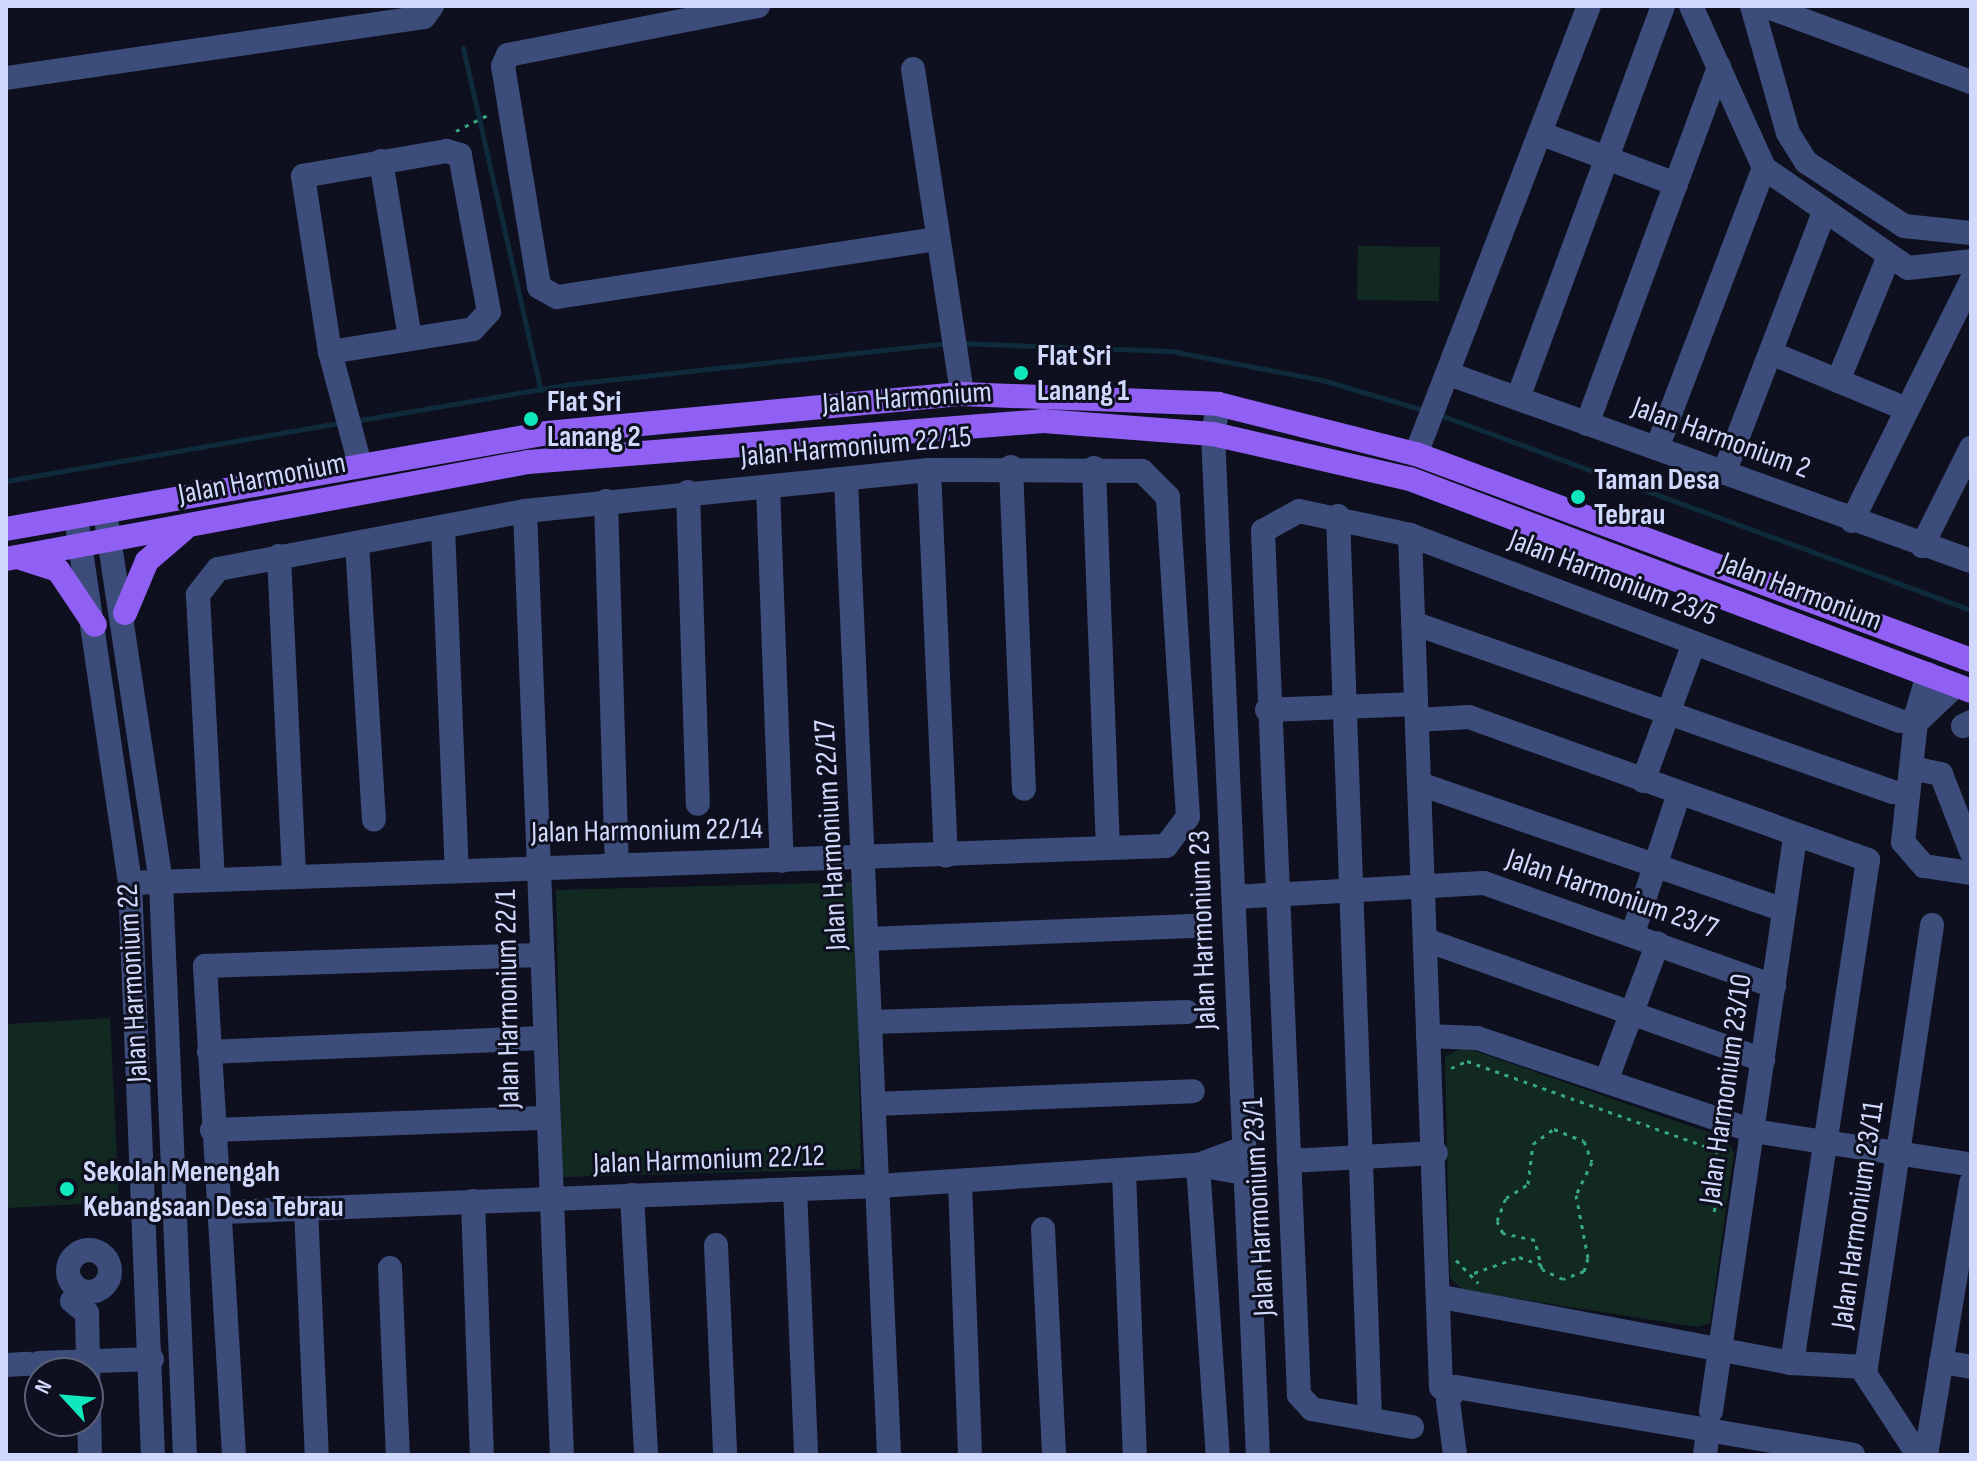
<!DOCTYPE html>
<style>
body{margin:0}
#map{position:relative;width:1977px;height:1461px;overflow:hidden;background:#0e101f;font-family:"Sofia Sans Condensed",sans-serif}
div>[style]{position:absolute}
.green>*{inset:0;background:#122921}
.stream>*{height:5px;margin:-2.5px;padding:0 2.5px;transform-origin:2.5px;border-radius:2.5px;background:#0d2b3a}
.path>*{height:3px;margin-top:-1.5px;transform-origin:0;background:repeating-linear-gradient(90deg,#36a980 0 4px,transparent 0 10px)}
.minor>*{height:24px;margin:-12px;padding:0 12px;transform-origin:12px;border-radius:12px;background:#3d4d7b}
.minor>.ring{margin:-12px;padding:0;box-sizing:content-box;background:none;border:24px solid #3d4d7b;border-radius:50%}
.major>*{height:24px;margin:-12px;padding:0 12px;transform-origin:12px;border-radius:12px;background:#905ff4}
.dots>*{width:22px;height:22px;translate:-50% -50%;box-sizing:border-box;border:4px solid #0e101f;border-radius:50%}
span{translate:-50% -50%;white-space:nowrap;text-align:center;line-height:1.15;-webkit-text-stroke:6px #0e101f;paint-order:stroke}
.poi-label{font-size:30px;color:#d0d8fc;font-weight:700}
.left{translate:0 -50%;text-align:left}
.street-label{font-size:30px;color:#d0d8fc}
.frame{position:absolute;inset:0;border:8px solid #d0d8fc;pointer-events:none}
.north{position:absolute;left:24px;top:1357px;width:80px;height:80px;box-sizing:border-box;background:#0e101f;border:2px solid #5c6077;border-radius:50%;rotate:296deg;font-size:22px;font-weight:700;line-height:32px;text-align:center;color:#d0d8fc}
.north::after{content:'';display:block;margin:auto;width:28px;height:36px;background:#10e7bd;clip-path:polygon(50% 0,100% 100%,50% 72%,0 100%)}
</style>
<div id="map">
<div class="green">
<div style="clip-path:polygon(1358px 246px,1440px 247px,1439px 301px,1357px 300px)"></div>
<div style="clip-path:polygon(855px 882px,861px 1169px,562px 1177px,556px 890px)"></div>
<div style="clip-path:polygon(110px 1018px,119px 1202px,6px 1208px,6px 1024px)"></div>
<div style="clip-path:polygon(1464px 1047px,1724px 1138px,1734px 1152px,1710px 1323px,1697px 1327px,1463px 1290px,1450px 1278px,1445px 1057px)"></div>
</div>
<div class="stream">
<div style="left:463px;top:48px;width:351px;rotate:77.2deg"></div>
<div style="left:960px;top:343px;width:211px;rotate:2.2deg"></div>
<div style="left:1171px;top:351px;width:154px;rotate:10.9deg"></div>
<div style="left:1322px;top:380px;width:109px;rotate:16.4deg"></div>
<div style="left:1440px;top:415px;width:566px;rotate:20.16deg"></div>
<div style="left:354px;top:421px;width:220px;rotate:-9.7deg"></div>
<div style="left:571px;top:384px;width:377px;rotate:-6.2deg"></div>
<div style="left:6px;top:481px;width:339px;rotate:-9.9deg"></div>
</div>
<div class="path">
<div style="left:456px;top:131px;width:39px;rotate:-27deg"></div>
<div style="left:1451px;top:1068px;width:17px;rotate:-24deg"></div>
<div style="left:1467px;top:1061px;width:263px;rotate:19.7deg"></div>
<div style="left:1715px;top:1150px;width:11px;rotate:45deg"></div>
<div style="left:1723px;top:1158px;width:56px;rotate:99.3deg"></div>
<div style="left:1554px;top:1129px;width:32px;rotate:22deg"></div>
<div style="left:1584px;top:1141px;width:22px;rotate:69deg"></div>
<div style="left:1592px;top:1162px;width:37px;rotate:116deg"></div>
<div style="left:1576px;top:1195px;width:64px;rotate:79.2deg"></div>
<div style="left:1588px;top:1258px;width:14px;rotate:107deg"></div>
<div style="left:1584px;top:1271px;width:22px;rotate:159deg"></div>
<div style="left:1563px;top:1279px;width:23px;rotate:-155deg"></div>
<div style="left:1542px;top:1269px;width:30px;rotate:-104deg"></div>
<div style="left:1535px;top:1240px;width:33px;rotate:-168deg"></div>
<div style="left:1503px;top:1233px;width:13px;rotate:-117deg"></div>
<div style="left:1497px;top:1221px;width:25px;rotate:-69deg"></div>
<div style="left:1506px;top:1198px;width:26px;rotate:-32deg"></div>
<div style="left:1528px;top:1184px;width:40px;rotate:-82.9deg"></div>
<div style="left:1533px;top:1144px;width:26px;rotate:-36deg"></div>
<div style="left:1456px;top:1260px;width:32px;rotate:46deg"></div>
<div style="left:1474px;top:1273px;width:48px;rotate:-19.6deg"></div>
<div style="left:1519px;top:1257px;width:24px;rotate:19deg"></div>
</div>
<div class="minor">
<div style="left:758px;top:6px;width:255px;rotate:168.9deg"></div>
<div style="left:508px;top:55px;width:12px;rotate:114deg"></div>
<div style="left:503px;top:66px;width:224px;rotate:80.7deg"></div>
<div style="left:539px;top:287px;width:21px;rotate:29deg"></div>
<div style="left:557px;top:297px;width:385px;rotate:-8.7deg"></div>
<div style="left:1691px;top:6px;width:178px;rotate:65.7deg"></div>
<div style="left:1764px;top:168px;width:175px;rotate:34.8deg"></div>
<div style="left:1908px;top:268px;width:63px;rotate:-6.3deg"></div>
<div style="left:1752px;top:6px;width:132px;rotate:74.2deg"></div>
<div style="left:1788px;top:133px;width:34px;rotate:58deg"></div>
<div style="left:1806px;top:162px;width:117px;rotate:33.1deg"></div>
<div style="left:1904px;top:226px;width:67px;rotate:6deg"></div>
<div style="left:1765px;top:6px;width:220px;rotate:20.3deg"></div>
<div style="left:913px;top:69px;width:329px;rotate:81.4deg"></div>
<div style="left:6px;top:78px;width:422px;rotate:-8.3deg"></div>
<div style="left:424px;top:17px;width:14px;rotate:-54deg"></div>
<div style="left:1542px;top:134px;width:143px;rotate:20.5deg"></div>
<div style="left:381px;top:161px;width:180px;rotate:80.7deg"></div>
<div style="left:330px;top:352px;width:145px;rotate:-9.1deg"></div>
<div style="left:473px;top:329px;width:23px;rotate:-47deg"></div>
<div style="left:489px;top:312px;width:160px;rotate:-100.5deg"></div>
<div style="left:460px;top:155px;width:14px;rotate:-163deg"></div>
<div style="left:447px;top:151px;width:146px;rotate:170.2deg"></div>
<div style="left:303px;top:176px;width:178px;rotate:81.3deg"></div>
<div style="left:330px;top:352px;width:117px;rotate:75.1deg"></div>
<div style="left:1771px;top:353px;width:146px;rotate:22.5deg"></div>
<div style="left:1449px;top:374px;width:554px;rotate:19.71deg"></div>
<div style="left:1838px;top:381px;width:135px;rotate:-67.8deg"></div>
<div style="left:1518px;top:398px;width:418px;rotate:-69.7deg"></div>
<div style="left:1218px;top:404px;width:30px;rotate:99deg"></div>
<div style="left:1213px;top:434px;width:1022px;rotate:87.48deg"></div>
<div style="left:1587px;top:424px;width:381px;rotate:-69.7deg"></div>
<div style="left:1657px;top:448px;width:300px;rotate:-69.1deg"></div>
<div style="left:1416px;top:454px;width:480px;rotate:-68.9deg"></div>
<div style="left:1011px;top:467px;width:322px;rotate:87.7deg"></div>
<div style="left:1094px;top:468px;width:380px;rotate:87.9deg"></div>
<div style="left:929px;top:470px;width:386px;rotate:87.5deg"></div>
<div style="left:1724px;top:473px;width:279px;rotate:-69deg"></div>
<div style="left:846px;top:481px;width:975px;rotate:87.47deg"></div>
<div style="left:768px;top:487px;width:374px;rotate:87.9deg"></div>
<div style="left:688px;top:492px;width:312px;rotate:88.2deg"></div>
<div style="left:606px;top:501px;width:362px;rotate:88.3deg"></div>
<div style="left:525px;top:511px;width:945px;rotate:87.76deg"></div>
<div style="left:105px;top:512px;width:375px;rotate:81.4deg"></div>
<div style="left:161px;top:883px;width:573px;rotate:87.6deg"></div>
<div style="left:1338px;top:516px;width:904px;rotate:87.97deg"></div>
<div style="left:76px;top:517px;width:370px;rotate:81.6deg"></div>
<div style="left:130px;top:883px;width:572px;rotate:87.7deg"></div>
<div style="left:1852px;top:521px;width:268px;rotate:-63.6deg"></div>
<div style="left:443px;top:527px;width:342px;rotate:87.7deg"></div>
<div style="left:1410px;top:535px;width:853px;rotate:87.92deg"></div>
<div style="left:357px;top:543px;width:277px;rotate:86.5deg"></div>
<div style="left:1922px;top:546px;width:110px;rotate:-63.4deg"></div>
<div style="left:279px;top:556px;width:320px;rotate:87.3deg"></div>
<div style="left:1413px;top:623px;width:509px;rotate:19.4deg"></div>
<div style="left:1928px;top:674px;width:40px;rotate:106deg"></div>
<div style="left:1917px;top:712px;width:131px;rotate:96.1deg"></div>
<div style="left:1903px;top:842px;width:32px;rotate:49deg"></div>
<div style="left:1924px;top:866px;width:48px;rotate:8.5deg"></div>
<div style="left:1267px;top:710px;width:149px;rotate:-2.3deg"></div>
<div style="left:1417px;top:720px;width:52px;rotate:-3.3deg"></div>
<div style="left:1469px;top:717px;width:424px;rotate:19.7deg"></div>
<div style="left:1868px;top:860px;width:509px;rotate:98.59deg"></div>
<div style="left:1918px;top:721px;width:52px;rotate:-43.5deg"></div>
<div style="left:1963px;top:726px;width:9px;rotate:-27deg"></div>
<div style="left:1912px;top:768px;width:30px;rotate:12deg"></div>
<div style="left:1941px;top:774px;width:83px;rotate:68.7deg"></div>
<div style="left:1643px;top:781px;width:147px;rotate:-69.7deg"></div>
<div style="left:1420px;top:784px;width:385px;rotate:19.1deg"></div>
<div style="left:130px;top:883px;width:1037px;rotate:-2.05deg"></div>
<div style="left:1166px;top:846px;width:36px;rotate:-53deg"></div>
<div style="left:1188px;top:817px;width:321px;rotate:-93.6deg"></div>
<div style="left:1168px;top:497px;width:37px;rotate:-135deg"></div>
<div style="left:1142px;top:471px;width:213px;rotate:-179.7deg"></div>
<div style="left:929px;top:470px;width:406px;rotate:174.2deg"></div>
<div style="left:525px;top:511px;width:312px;rotate:169.3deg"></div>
<div style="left:218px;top:569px;width:33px;rotate:128deg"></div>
<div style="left:198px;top:595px;width:284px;rotate:87deg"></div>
<div style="left:1234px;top:897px;width:250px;rotate:-3.2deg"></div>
<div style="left:1484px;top:883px;width:308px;rotate:19.6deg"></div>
<div style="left:1633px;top:933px;width:144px;rotate:-71.8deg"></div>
<div style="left:869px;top:939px;width:323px;rotate:-2.3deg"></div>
<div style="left:1426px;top:940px;width:358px;rotate:19.6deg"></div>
<div style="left:871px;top:1022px;width:316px;rotate:-1.8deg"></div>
<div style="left:1428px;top:1036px;width:49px;rotate:2.3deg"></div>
<div style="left:1477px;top:1038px;width:291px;rotate:18.6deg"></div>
<div style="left:1753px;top:1131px;width:212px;rotate:8.7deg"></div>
<div style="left:209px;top:1052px;width:333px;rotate:-2.4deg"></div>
<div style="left:1606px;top:1081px;width:147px;rotate:-69.4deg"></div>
<div style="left:874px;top:1104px;width:319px;rotate:-2.3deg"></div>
<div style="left:212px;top:1130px;width:331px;rotate:-2.1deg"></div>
<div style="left:1289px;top:1161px;width:147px;rotate:-3.1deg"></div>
<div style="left:1198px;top:1165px;width:291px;rotate:86.1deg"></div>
<div style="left:1198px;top:1165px;width:49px;rotate:-20.3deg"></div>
<div style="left:1124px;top:1173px;width:282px;rotate:87.8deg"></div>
<div style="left:960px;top:1182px;width:273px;rotate:87.9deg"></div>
<div style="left:795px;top:1189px;width:266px;rotate:87.6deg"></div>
<div style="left:632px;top:1195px;width:260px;rotate:86.9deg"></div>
<div style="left:473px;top:1201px;width:254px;rotate:88deg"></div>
<div style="left:306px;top:1208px;width:247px;rotate:87.5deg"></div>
<div style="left:222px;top:1212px;width:657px;rotate:-2.27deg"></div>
<div style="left:878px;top:1186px;width:321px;rotate:-3.8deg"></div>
<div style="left:1198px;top:1165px;width:48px;rotate:9.7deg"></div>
<div style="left:1043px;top:1229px;width:226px;rotate:87.2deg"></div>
<div style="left:716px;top:1245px;width:210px;rotate:87.5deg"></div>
<div class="ring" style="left:68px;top:1250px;width:18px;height:18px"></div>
<div style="left:390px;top:1268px;width:187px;rotate:87.6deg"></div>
<div style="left:1442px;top:1297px;width:356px;rotate:10.7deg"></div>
<div style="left:1792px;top:1363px;width:74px;rotate:3.1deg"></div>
<div style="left:1866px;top:1367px;width:447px;rotate:-81.5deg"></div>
<div style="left:72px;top:1301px;width:19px;rotate:39deg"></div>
<div style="left:87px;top:1313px;width:142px;rotate:88.8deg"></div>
<div style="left:1941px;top:1362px;width:30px;rotate:9deg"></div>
<div style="left:39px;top:1363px;width:113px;rotate:-2deg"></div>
<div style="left:6px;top:1365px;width:22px;rotate:-3deg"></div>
<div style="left:1862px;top:1369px;width:103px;rotate:56.9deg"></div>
<div style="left:1711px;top:1411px;width:580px;rotate:-81.67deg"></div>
<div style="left:1412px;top:1427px;width:102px;rotate:-169.8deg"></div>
<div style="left:1312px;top:1409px;width:19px;rotate:-133deg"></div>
<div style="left:1299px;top:1395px;width:865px;rotate:-92.39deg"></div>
<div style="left:1263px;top:531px;width:41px;rotate:-29.1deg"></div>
<div style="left:1299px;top:511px;width:114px;rotate:12.2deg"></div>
<div style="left:1410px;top:535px;width:524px;rotate:20.79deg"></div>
<div style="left:234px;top:1455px;width:490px;rotate:-93.4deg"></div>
<div style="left:205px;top:966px;width:334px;rotate:-1.9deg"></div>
<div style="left:1455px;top:1455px;width:54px;rotate:-97.4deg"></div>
<div style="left:1448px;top:1401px;width:16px;rotate:-60deg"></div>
<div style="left:1456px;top:1387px;width:403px;rotate:9.7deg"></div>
<div style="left:1705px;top:1455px;width:24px;rotate:-83deg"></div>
<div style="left:1926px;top:1455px;width:276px;rotate:-80.6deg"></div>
</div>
<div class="major">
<div style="left:6px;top:529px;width:549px;rotate:-10.06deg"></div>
<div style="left:547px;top:433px;width:417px;rotate:-5.4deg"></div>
<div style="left:962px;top:394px;width:256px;rotate:2.2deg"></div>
<div style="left:1218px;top:404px;width:204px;rotate:14.2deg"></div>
<div style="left:1416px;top:454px;width:592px;rotate:20.36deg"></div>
<div style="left:21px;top:558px;width:39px;rotate:18deg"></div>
<div style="left:58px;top:570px;width:66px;rotate:56.1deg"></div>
<div style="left:6px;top:559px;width:531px;rotate:-10.53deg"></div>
<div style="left:528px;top:462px;width:517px;rotate:-4.55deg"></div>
<div style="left:1043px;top:421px;width:170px;rotate:4.4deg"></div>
<div style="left:1213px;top:434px;width:202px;rotate:12.9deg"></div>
<div style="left:1410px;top:479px;width:600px;rotate:20.7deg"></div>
<div style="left:125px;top:613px;width:56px;rotate:-67.1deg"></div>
<div style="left:147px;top:561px;width:48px;rotate:-40.7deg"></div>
</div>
<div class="dots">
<div style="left:1021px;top:373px;background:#10e7bd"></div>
<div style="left:531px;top:419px;background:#10e7bd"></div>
<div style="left:1578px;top:497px;background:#10e7bd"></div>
<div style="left:67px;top:1189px;background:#10e7bd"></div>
</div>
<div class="poi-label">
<span class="left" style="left:1037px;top:373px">Flat Sri<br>Lanang 1</span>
<span class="left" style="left:547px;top:419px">Flat Sri<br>Lanang 2</span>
<span class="left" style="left:1594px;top:497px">Taman Desa<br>Tebrau</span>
<span class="left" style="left:83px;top:1189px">Sekolah Menengah<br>Kebangsaan Desa Tebrau</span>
</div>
<div class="street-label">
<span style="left:907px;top:398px;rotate:-4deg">Jalan Harmonium</span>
<span style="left:1721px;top:438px;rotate:20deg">Jalan Harmonium 2</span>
<span style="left:856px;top:447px;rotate:-5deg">Jalan Harmonium 22/15</span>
<span style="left:262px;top:479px;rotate:-11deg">Jalan Harmonium</span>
<span style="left:1613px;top:578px;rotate:21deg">Jalan Harmonium 23/5</span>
<span style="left:1801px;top:592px;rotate:21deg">Jalan Harmonium</span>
<span style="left:647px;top:831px;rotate:-1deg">Jalan Harmonium 22/14</span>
<span style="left:831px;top:835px;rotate:-93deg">Jalan Harmonium 22/17</span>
<span style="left:1612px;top:894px;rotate:19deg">Jalan Harmonium 23/7</span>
<span style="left:1203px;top:930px;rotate:-92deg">Jalan Harmonium 23</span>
<span style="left:133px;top:983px;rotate:-93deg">Jalan Harmonium 22</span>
<span style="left:508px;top:999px;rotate:-91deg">Jalan Harmonium 22/1</span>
<span style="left:1726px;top:1089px;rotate:-82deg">Jalan Harmonium 23/10</span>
<span style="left:709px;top:1160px;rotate:-2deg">Jalan Harmonium 22/12</span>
<span style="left:1259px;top:1207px;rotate:-93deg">Jalan Harmonium 23/1</span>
<span style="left:1858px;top:1215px;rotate:-82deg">Jalan Harmonium 23/11</span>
</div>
<div class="frame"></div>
<div class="north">N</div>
</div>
